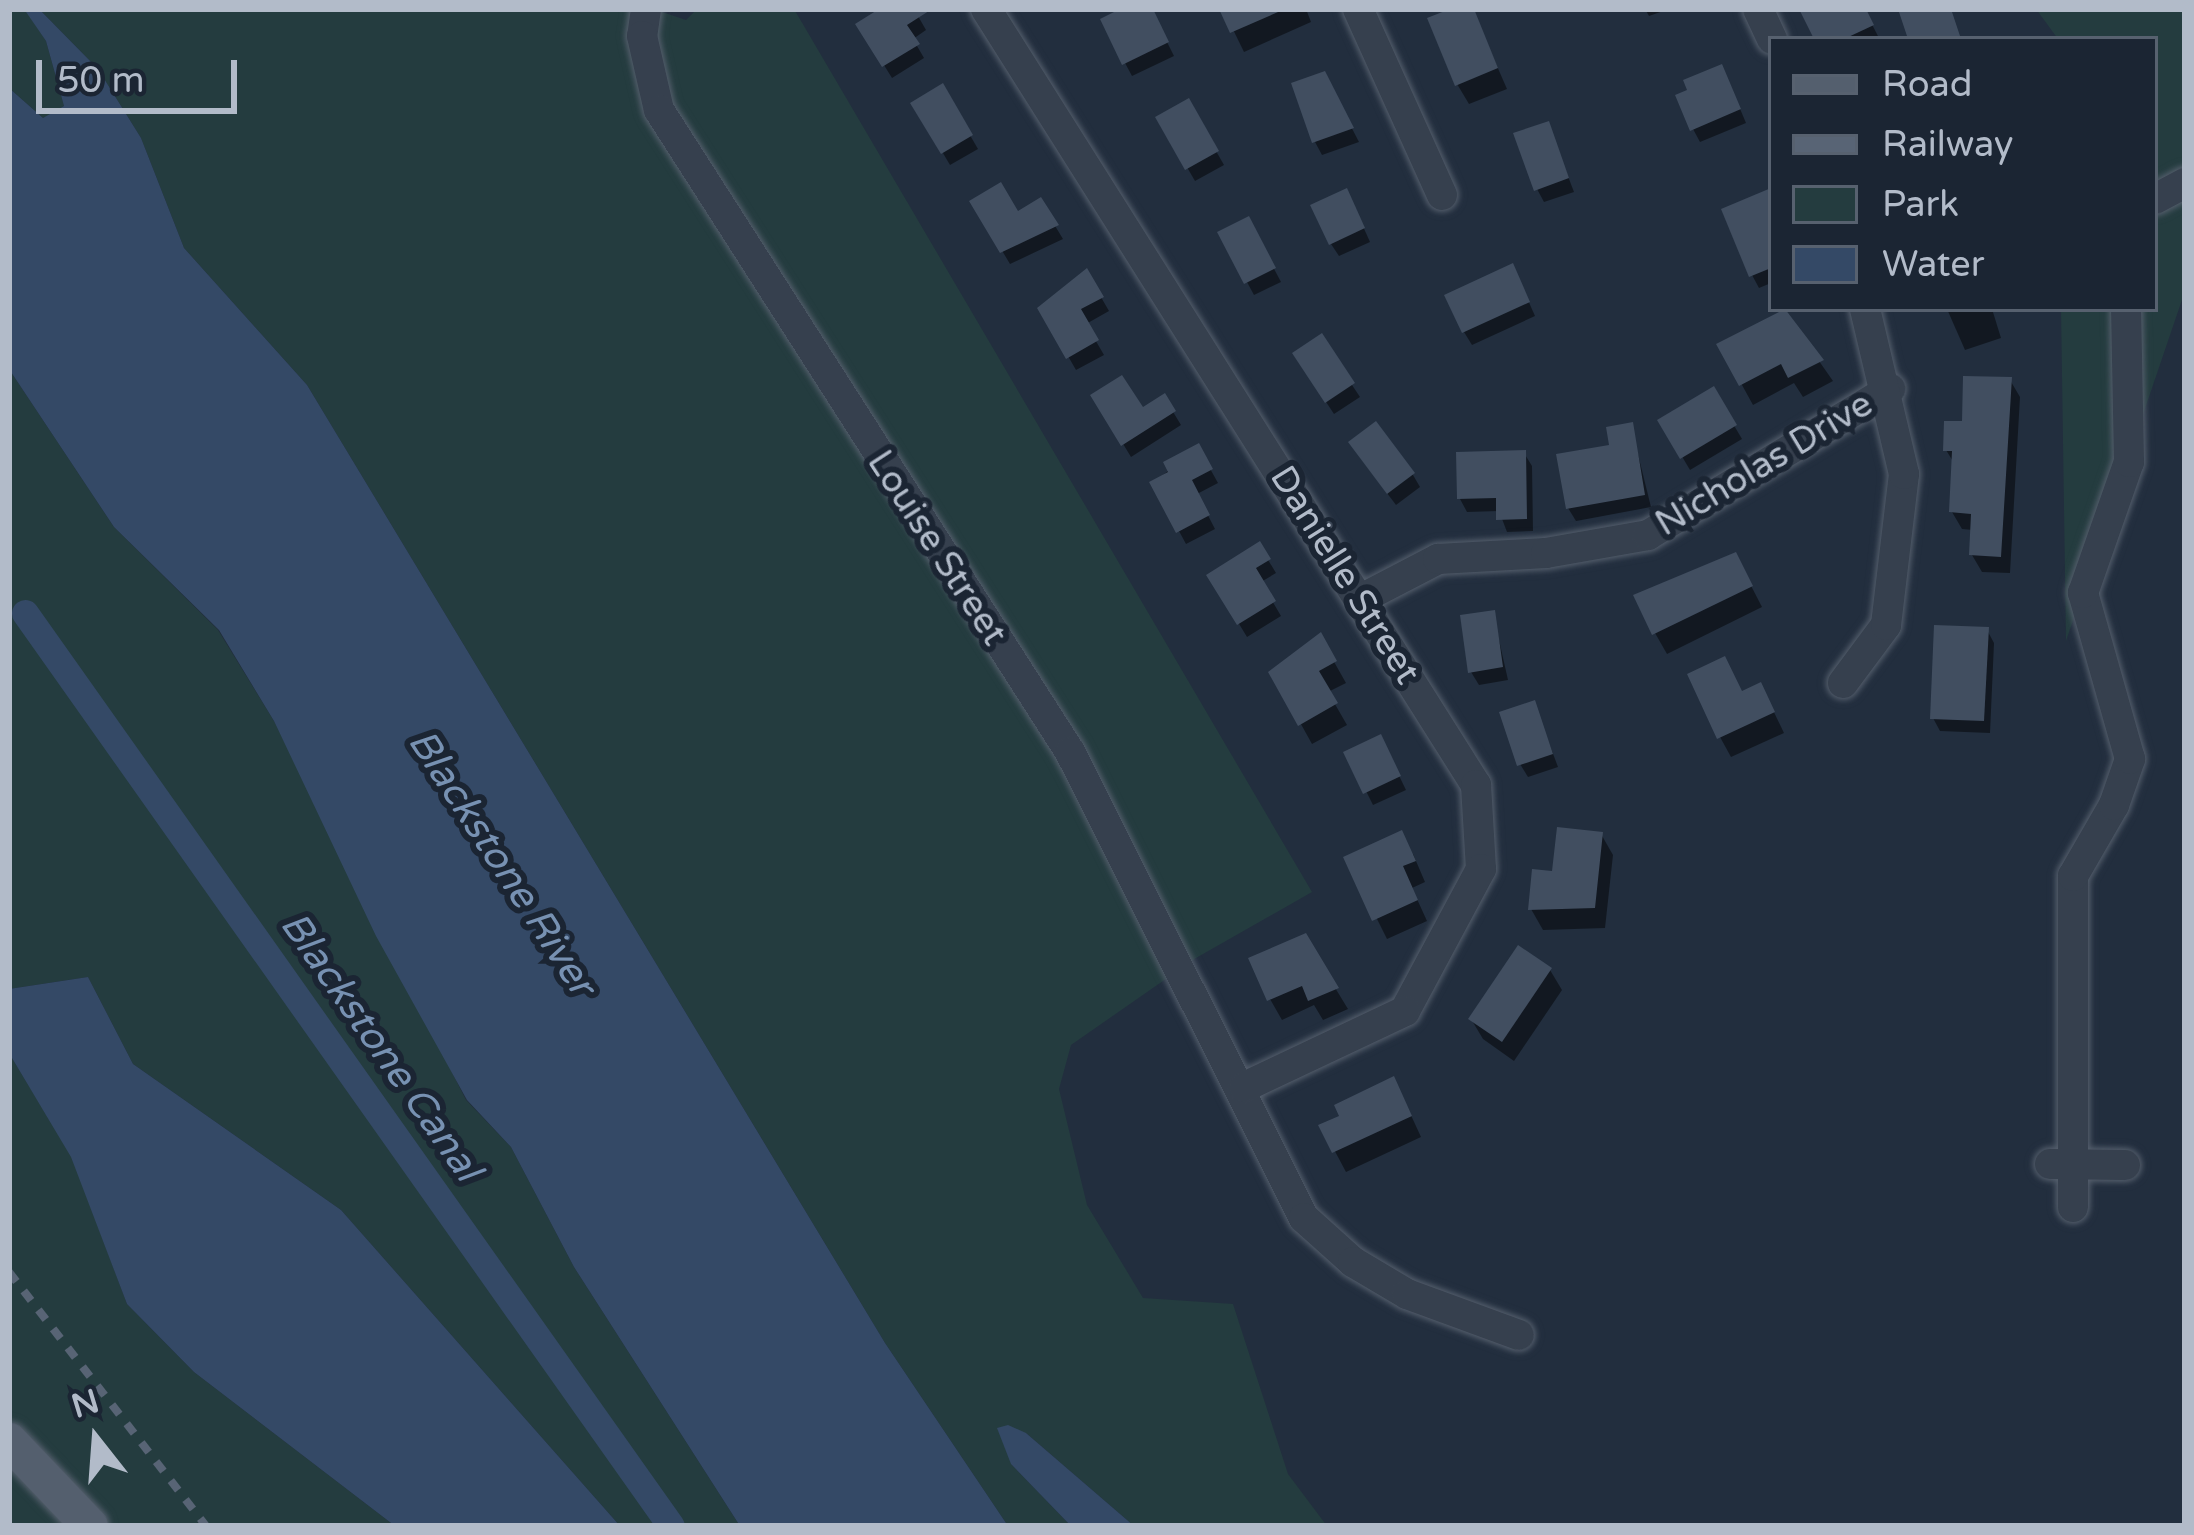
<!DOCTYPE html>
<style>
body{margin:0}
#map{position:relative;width:2194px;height:1535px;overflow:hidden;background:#222e3e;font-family:"Varela Round",sans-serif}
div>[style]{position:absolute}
.green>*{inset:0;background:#243c3f}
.water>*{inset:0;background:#344966}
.shadow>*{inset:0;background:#0007}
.canal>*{height:27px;margin:-13.5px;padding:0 13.5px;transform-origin:13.5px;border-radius:13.5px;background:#344966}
.building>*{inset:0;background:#414e60}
.roads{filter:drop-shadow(0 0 3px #545e6c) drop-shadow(0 0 3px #545e6c)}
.minor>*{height:30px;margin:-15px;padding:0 15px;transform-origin:15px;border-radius:15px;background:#36404e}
.major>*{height:36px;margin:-18px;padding:0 18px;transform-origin:18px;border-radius:18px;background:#545f6e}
.rail>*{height:8px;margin-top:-4px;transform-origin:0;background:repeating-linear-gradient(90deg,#586475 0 12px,transparent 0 24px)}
span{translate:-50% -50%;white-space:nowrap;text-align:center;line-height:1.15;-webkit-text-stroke:12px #1b2533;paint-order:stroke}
.street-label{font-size:36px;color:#b2bbc9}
.water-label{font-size:39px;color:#7791b2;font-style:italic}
.frame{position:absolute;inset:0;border:12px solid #b2bbc9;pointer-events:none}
.legend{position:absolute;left:1768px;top:36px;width:390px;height:276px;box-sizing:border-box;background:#1b2533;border:3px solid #57616f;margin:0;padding:15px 21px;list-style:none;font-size:36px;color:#b2bbc9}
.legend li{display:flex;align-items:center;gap:24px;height:60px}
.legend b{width:60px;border:3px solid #57616f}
.north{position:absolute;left:36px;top:1379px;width:120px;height:120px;-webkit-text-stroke:9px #1b2533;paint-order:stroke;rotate:343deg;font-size:33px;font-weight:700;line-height:48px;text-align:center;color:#b2bbc9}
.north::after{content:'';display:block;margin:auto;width:42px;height:54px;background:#b2bbc9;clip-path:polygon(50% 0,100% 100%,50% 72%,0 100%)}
.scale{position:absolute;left:36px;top:60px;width:201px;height:54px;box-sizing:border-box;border:6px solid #b2bbc9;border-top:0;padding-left:15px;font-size:36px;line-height:42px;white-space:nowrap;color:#b2bbc9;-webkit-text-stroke:9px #1b2533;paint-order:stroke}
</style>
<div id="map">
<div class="green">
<div style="clip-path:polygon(9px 9px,25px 9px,46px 41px,64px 106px,52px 115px,43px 118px,9px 88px)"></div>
<div style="clip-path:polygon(39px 9px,653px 9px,686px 20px,697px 9px,794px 9px,1312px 892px,1196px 958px,1071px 1045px,1059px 1089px,1087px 1205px,1143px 1298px,1233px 1304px,1288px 1474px,1327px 1526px,1134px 1526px,1026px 1433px,1011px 1464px,1071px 1526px,1008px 1526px,885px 1343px,307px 385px,184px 248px,141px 138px,98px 69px)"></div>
<div style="clip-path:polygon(2036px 9px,2185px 9px,2185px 291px,2066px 641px,2061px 309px,2155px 309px,2155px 39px,2058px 39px)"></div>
<div style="clip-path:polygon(9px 369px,114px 527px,218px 630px,274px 721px,466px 1100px,511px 1147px,574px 1267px,740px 1526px,620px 1526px,341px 1210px,133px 1064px,88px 977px,9px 989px)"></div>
<div style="clip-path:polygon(9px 1053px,72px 1157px,127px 1304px,194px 1372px,395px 1526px,9px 1526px)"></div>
</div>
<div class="water">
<div style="clip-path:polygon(24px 9px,39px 9px,98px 69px,141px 138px,184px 248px,307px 385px,885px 1343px,1008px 1526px,740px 1526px,574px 1267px,511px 1147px,467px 1100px,376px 936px,274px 721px,219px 630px,114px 527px,9px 369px,9px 88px,43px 118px,64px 106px,46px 41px)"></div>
<div style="clip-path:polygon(88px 977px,133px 1064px,341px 1210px,620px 1526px,395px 1526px,194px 1372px,127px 1304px,71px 1157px,9px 1053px,9px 989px)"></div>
<div style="clip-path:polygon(1008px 1425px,1026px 1433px,1134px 1526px,1071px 1526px,1011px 1464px,997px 1428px)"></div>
</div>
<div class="shadow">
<div style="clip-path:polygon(884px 9px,914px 9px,926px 30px,913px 39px,924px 58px,892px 78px,859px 25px)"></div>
<div style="clip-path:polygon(1223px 9px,1306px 9px,1311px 22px,1244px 52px)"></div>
<div style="clip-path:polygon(1458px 9px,1472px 9px,1507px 89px,1469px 104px,1457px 84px)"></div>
<div style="clip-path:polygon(1645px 9px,1669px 9px,1649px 16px)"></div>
<div style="clip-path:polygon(1817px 9px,1864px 9px,1879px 38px,1817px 39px)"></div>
<div style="clip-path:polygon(1157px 22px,1174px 56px,1132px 76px,1125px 63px)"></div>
<div style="clip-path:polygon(1728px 80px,1746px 123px,1700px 142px,1693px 129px)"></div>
<div style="clip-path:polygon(942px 87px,978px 149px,950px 165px,914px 104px)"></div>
<div style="clip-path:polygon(1331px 88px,1359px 142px,1322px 155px,1315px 142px)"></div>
<div style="clip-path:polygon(1188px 102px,1224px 165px,1195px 181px,1159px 119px)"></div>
<div style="clip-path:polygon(1548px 124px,1574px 192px,1544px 202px,1537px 189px)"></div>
<div style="clip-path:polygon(1771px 192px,1771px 283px,1759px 288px,1752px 275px)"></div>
<div style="clip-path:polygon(1040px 201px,1063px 239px,1010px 264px,973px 202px,1017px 215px)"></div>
<div style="clip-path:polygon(1353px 204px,1370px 242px,1339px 256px,1331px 244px)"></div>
<div style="clip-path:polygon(1248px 220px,1281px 282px,1254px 295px,1221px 234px)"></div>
<div style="clip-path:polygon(1087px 273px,1109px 311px,1086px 324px,1104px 355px,1076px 370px,1041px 309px)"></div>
<div style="clip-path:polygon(1519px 280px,1535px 316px,1472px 345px,1464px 332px)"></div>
<div style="clip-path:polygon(1947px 309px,1992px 309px,2001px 338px,1965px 350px)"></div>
<div style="clip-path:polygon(1784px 311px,1833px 381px,1803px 397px,1794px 383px,1753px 405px,1720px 345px)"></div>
<div style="clip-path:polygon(1303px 367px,1352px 385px,1360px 397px,1334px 414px)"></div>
<div style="clip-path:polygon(2010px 380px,2020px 397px,2010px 573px,1982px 572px,1972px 555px,1973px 530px,1962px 529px,1952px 512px,1954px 463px,1946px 450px)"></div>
<div style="clip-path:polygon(1713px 390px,1742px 439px,1690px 470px,1661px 421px)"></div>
<div style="clip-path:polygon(1094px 396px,1142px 411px,1164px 397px,1181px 425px,1131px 457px)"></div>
<div style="clip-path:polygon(1631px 426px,1651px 507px,1576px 521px,1568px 508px)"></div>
<div style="clip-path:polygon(1198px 447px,1218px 483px,1197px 494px,1215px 529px,1186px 544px,1153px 483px)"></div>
<div style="clip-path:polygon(1524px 453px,1532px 466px,1533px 531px,1507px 532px,1499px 511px,1467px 512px,1460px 499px)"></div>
<div style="clip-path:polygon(1359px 456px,1413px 475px,1420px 487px,1396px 505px)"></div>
<div style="clip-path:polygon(1259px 545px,1276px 573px,1261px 582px,1281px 616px,1247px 637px,1210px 576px)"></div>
<div style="clip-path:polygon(1746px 576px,1762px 607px,1667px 654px,1655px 633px)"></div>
<div style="clip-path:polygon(1493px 613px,1508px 680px,1479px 685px,1471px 672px)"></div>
<div style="clip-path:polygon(1987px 630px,1994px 643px,1990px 733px,1940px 731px,1933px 718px)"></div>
<div style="clip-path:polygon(1320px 637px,1346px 683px,1328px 692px,1347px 725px,1312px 744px,1272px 672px)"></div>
<div style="clip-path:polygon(1742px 694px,1771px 706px,1784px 733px,1731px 757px,1720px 737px)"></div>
<div style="clip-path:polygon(1534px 703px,1558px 767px,1528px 777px,1520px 764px)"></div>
<div style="clip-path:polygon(1387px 751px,1406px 790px,1373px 805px,1347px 753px)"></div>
<div style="clip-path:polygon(1601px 834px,1613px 855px,1605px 928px,1543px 930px,1531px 909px)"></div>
<div style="clip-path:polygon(1413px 854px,1425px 882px,1412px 888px,1427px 921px,1387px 939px,1347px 859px)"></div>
<div style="clip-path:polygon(1304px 937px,1348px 1009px,1323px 1020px,1314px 1005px,1282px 1020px,1270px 999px)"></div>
<div style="clip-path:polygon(1550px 970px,1562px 990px,1514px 1061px,1483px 1039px,1471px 1019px)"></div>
<div style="clip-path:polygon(1404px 1100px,1421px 1137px,1346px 1172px,1322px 1127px)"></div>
</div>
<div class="canal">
<div style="left:25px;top:613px;width:1118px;rotate:54.72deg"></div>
</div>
<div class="building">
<div style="clip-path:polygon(879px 9px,932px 9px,907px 25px,920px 44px,882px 67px,855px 24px)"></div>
<div style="clip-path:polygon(1120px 9px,1153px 9px,1169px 42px,1122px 65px,1100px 19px)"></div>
<div style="clip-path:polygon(1219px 9px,1285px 9px,1230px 33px)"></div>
<div style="clip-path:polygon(1450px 9px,1474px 9px,1498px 68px,1455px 86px,1427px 18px)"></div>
<div style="clip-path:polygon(1799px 9px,1866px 9px,1874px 25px,1844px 39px,1814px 39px)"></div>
<div style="clip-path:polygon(1898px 9px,1951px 9px,1961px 39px,1908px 39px)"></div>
<div style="clip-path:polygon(1722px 64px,1741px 109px,1690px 131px,1675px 95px,1687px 90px,1683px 80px)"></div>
<div style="clip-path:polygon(1325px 71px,1354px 128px,1312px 143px,1291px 83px)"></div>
<div style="clip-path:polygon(943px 83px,973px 135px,941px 154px,910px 103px)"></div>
<div style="clip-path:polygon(1189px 98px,1219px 151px,1185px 170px,1155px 117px)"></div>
<div style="clip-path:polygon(1549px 121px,1569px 178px,1534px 191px,1513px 133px)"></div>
<div style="clip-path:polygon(1001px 182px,1018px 211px,1041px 197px,1059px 225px,1000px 253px,969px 201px)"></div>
<div style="clip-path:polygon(1347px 188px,1365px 228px,1329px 245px,1310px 205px)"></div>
<div style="clip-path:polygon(1771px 188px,1771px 268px,1749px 277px,1721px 209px)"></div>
<div style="clip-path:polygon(1249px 216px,1276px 268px,1244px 284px,1217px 232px)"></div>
<div style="clip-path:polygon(1513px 263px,1530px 302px,1462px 333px,1444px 295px)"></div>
<div style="clip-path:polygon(1087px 268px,1104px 297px,1081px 309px,1099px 340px,1066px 359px,1037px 308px)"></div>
<div style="clip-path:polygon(1785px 309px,1824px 360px,1788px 378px,1781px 364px,1739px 386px,1716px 344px)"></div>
<div style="clip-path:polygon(1322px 333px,1355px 383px,1325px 403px,1292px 353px)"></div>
<div style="clip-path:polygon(1122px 375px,1143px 407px,1165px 393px,1176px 411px,1121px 446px,1090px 395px)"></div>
<div style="clip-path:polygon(1963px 376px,2012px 377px,2001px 557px,1969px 555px,1971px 514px,1949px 512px,1952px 451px,1943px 451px,1944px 421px,1962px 421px)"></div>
<div style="clip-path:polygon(1714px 386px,1737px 425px,1680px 459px,1657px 420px)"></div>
<div style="clip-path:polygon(1376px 421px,1415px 473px,1387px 494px,1348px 442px)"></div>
<div style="clip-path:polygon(1633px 422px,1645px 495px,1566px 509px,1556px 454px,1609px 445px,1606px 427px)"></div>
<div style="clip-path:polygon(1199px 443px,1213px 469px,1192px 480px,1210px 515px,1176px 533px,1149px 482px,1168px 472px,1163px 462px)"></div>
<div style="clip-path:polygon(1526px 450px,1527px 519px,1496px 520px,1496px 498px,1457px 499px,1456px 452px)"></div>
<div style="clip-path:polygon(1260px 541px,1271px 559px,1256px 568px,1276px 601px,1237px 625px,1206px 575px)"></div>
<div style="clip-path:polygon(1736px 552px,1753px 586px,1652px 635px,1633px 595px)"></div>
<div style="clip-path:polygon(1495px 610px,1503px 667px,1468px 673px,1460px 615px)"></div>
<div style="clip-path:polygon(1934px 625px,1989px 627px,1984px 721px,1930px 719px)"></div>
<div style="clip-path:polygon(1321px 632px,1337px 661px,1319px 671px,1338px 703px,1298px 726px,1268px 672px)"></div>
<div style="clip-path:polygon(1725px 656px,1742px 691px,1761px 682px,1775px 712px,1717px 739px,1687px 674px)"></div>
<div style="clip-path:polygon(1535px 700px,1553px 754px,1517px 766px,1499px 712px)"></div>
<div style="clip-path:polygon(1381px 734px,1401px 776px,1363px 794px,1343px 752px)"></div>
<div style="clip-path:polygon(1557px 827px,1603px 832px,1595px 908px,1528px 910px,1532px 869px,1552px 871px)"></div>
<div style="clip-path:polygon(1402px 830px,1416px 861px,1403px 866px,1418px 900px,1372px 921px,1343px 857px)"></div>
<div style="clip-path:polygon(1306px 933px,1339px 988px,1308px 1001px,1302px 986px,1267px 1001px,1248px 958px)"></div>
<div style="clip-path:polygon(1518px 945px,1552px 968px,1502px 1042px,1468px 1019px)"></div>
<div style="clip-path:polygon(1394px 1076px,1412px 1116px,1332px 1153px,1318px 1125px,1339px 1116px,1334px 1105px)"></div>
</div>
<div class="roads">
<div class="minor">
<div style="left:646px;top:9px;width:27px;rotate:98deg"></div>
<div style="left:642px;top:36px;width:76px;rotate:77.1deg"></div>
<div style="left:659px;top:110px;width:762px;rotate:57.37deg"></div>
<div style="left:1070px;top:752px;width:521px;rotate:63.34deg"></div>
<div style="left:1304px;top:1218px;width:66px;rotate:41.9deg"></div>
<div style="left:1353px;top:1262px;width:63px;rotate:30.7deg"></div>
<div style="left:1407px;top:1294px;width:119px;rotate:20.1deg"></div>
<div style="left:986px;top:9px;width:918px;rotate:57.73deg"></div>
<div style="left:1476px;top:785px;width:84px;rotate:86.6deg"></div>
<div style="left:1481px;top:869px;width:161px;rotate:118.2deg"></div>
<div style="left:1405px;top:1011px;width:178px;rotate:154.7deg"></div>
<div style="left:1358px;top:9px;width:204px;rotate:65.7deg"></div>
<div style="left:1758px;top:9px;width:33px;rotate:65deg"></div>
<div style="left:2155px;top:199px;width:34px;rotate:-28deg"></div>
<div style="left:1361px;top:599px;width:87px;rotate:-27.5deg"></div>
<div style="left:1438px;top:559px;width:108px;rotate:-3.2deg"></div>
<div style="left:1546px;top:553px;width:104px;rotate:-10deg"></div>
<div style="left:1648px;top:535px;width:283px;rotate:-31.1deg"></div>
<div style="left:1843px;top:683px;width:72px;rotate:-53.4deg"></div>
<div style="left:1886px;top:625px;width:152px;rotate:-83.2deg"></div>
<div style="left:1904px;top:474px;width:170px;rotate:-103.3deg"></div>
<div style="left:2050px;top:1164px;width:75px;rotate:0.8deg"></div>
<div style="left:2073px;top:1207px;width:331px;rotate:-90deg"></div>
<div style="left:2073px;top:876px;width:82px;rotate:-60deg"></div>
<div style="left:2114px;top:805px;width:49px;rotate:-70.8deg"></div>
<div style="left:2130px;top:759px;width:173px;rotate:-105.8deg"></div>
<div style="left:2083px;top:593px;width:139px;rotate:-70.7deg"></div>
<div style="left:2129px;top:462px;width:153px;rotate:-91.1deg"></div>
</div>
<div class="major">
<div style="left:9px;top:1441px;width:117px;rotate:46.4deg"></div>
</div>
</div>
<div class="rail">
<div style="left:9px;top:1272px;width:321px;rotate:52.2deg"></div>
</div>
<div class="street-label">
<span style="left:1764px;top:464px;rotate:-31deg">Nicholas Drive</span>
<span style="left:937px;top:548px;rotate:57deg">Louise Street</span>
<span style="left:1345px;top:575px;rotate:58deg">Danielle Street</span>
</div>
<div class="water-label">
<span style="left:501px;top:863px;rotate:57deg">Blackstone River</span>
<span style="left:380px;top:1047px;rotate:55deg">Blackstone Canal</span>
</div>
<div class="frame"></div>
<ul class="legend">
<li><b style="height:15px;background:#545f6e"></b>Road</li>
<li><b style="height:15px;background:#586475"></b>Railway</li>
<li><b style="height:33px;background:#243c3f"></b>Park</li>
<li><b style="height:33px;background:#344966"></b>Water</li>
</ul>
<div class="north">N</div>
<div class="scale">50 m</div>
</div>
